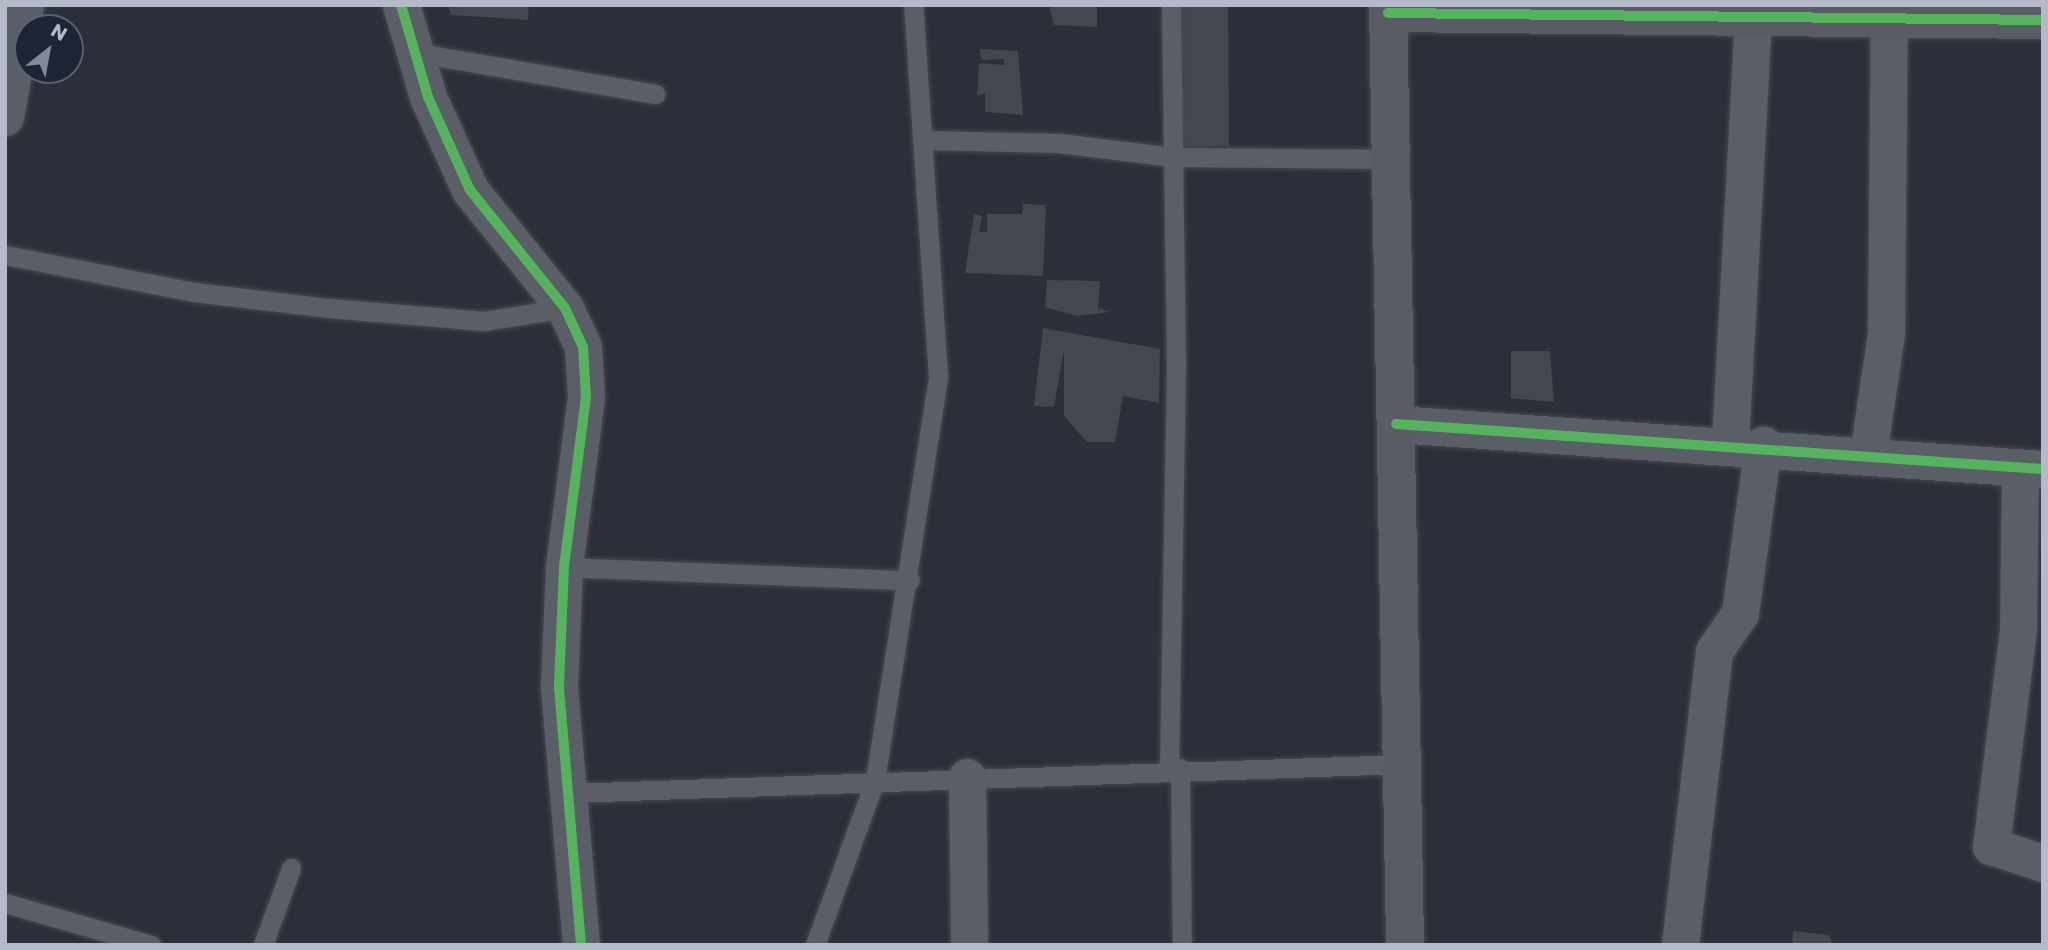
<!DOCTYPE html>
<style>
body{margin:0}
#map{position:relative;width:2048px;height:950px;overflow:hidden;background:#2a2f39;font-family:Poppins,sans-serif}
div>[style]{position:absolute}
.building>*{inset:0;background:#434750}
.roads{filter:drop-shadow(0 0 2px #464a52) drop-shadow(0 0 2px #464a52)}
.lane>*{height:19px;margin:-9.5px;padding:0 9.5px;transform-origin:9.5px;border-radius:9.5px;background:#5a5e67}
.street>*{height:37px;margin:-18.5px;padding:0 18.5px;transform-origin:18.5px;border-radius:18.5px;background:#5a5e67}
.secondary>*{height:38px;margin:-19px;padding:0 19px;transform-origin:19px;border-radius:19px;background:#595c65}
.cycleway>*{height:10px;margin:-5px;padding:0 5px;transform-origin:5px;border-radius:5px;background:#56b35d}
span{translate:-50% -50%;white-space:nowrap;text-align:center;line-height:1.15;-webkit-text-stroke:5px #1d2434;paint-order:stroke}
.frame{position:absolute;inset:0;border:7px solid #b4baca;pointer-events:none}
.north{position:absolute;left:14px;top:14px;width:70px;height:70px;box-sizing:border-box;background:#1d2434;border:2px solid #596070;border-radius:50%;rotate:31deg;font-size:19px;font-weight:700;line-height:28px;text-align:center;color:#b4baca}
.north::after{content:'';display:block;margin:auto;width:24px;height:32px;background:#848997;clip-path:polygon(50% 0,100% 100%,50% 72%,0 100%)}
</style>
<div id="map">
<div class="building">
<div style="clip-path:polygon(448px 5px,529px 5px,528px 20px,451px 15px)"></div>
<div style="clip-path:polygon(1049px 5px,1097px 5px,1097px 27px,1054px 25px)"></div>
<div style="clip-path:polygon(1177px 5px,1228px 5px,1229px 146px,1177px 147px)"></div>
<div style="clip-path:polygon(979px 49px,1018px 51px,1023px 115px,985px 112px,985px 93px,977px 96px,979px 63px,1004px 65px,1004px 59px,982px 60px)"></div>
<div style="clip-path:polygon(1023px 204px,1046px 205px,1043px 276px,965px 273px,974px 214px,982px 216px,979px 232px,987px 232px,987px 214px,1022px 214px)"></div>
<div style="clip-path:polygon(1047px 280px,1100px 281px,1098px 308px,1110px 312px,1077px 316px,1045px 307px)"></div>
<div style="clip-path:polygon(1043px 328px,1160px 349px,1159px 403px,1123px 396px,1115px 442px,1087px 442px,1064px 416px,1064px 350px,1054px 407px,1034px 406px)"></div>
<div style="clip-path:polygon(1511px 351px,1550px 351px,1554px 402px,1511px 398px)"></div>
<div style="clip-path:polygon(1793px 931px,1829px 935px,1833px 945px,1792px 945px)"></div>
</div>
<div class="roads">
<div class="lane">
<div style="left:418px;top:53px;width:241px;rotate:9.8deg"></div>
<div style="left:922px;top:140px;width:137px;rotate:1.3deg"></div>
<div style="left:1059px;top:143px;width:115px;rotate:7deg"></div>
<div style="left:1173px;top:157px;width:219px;rotate:0.5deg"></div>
<div style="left:5px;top:255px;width:193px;rotate:11.1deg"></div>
<div style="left:194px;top:292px;width:136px;rotate:6.8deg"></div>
<div style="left:329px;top:308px;width:156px;rotate:4.8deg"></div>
<div style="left:484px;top:321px;width:82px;rotate:-9.1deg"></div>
<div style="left:564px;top:567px;width:346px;rotate:2.2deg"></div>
<div style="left:1169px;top:768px;width:402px;rotate:-89deg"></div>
<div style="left:1176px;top:366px;width:361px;rotate:-90.8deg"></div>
<div style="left:1180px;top:768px;width:177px;rotate:89.4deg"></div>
<div style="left:569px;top:793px;width:834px;rotate:-1.99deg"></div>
<div style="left:5px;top:903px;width:152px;rotate:16deg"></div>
<div style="left:263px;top:945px;width:82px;rotate:-70deg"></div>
<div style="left:815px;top:945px;width:176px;rotate:-70deg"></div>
<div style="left:875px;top:780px;width:408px;rotate:-81.1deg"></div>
<div style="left:938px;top:377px;width:373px;rotate:-93.8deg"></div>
</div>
<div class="street">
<div style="left:401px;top:5px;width:96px;rotate:73.6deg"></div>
<div style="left:428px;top:97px;width:102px;rotate:65.7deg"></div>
<div style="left:470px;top:190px;width:151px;rotate:51.2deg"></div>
<div style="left:565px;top:308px;width:43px;rotate:65.2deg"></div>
<div style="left:583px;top:347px;width:50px;rotate:86.6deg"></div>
<div style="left:586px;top:397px;width:171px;rotate:97.4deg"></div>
<div style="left:564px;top:567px;width:121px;rotate:92.4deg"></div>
<div style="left:559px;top:688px;width:258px;rotate:85.1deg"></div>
<div style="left:5px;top:117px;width:114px;rotate:-79.9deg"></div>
<div style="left:1396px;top:424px;width:649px;rotate:3.98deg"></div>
<div style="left:1730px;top:443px;width:430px;rotate:-86.9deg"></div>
<div style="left:1868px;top:454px;width:121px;rotate:-81.5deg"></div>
<div style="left:1886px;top:334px;width:315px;rotate:-89.5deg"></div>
<div style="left:2020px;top:468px;width:162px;rotate:90.7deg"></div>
<div style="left:2018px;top:630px;width:218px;rotate:97.1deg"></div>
<div style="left:1991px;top:846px;width:55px;rotate:18.1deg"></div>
<div style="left:967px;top:777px;width:168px;rotate:89.3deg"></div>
<div style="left:1680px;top:945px;width:296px;rotate:-83.4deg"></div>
<div style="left:1714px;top:651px;width:46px;rotate:-55.6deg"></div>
<div style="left:1740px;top:613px;width:170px;rotate:-82.2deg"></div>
</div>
<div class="secondary">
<div style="left:1388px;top:5px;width:940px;rotate:88.96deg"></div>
<div style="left:1388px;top:13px;width:655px;rotate:0.61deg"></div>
</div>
</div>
<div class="cycleway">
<div style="left:401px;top:5px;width:96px;rotate:73.6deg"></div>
<div style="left:428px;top:97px;width:102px;rotate:65.7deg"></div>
<div style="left:470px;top:190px;width:151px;rotate:51.2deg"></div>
<div style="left:565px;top:308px;width:43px;rotate:65.2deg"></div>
<div style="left:583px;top:347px;width:50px;rotate:86.6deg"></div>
<div style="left:586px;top:397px;width:171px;rotate:97.4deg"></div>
<div style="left:564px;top:567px;width:121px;rotate:92.4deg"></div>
<div style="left:559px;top:688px;width:258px;rotate:85.1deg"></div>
<div style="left:1388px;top:13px;width:655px;rotate:0.61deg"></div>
<div style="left:1396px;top:424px;width:649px;rotate:3.98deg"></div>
</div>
<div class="frame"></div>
<div class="north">N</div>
</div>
